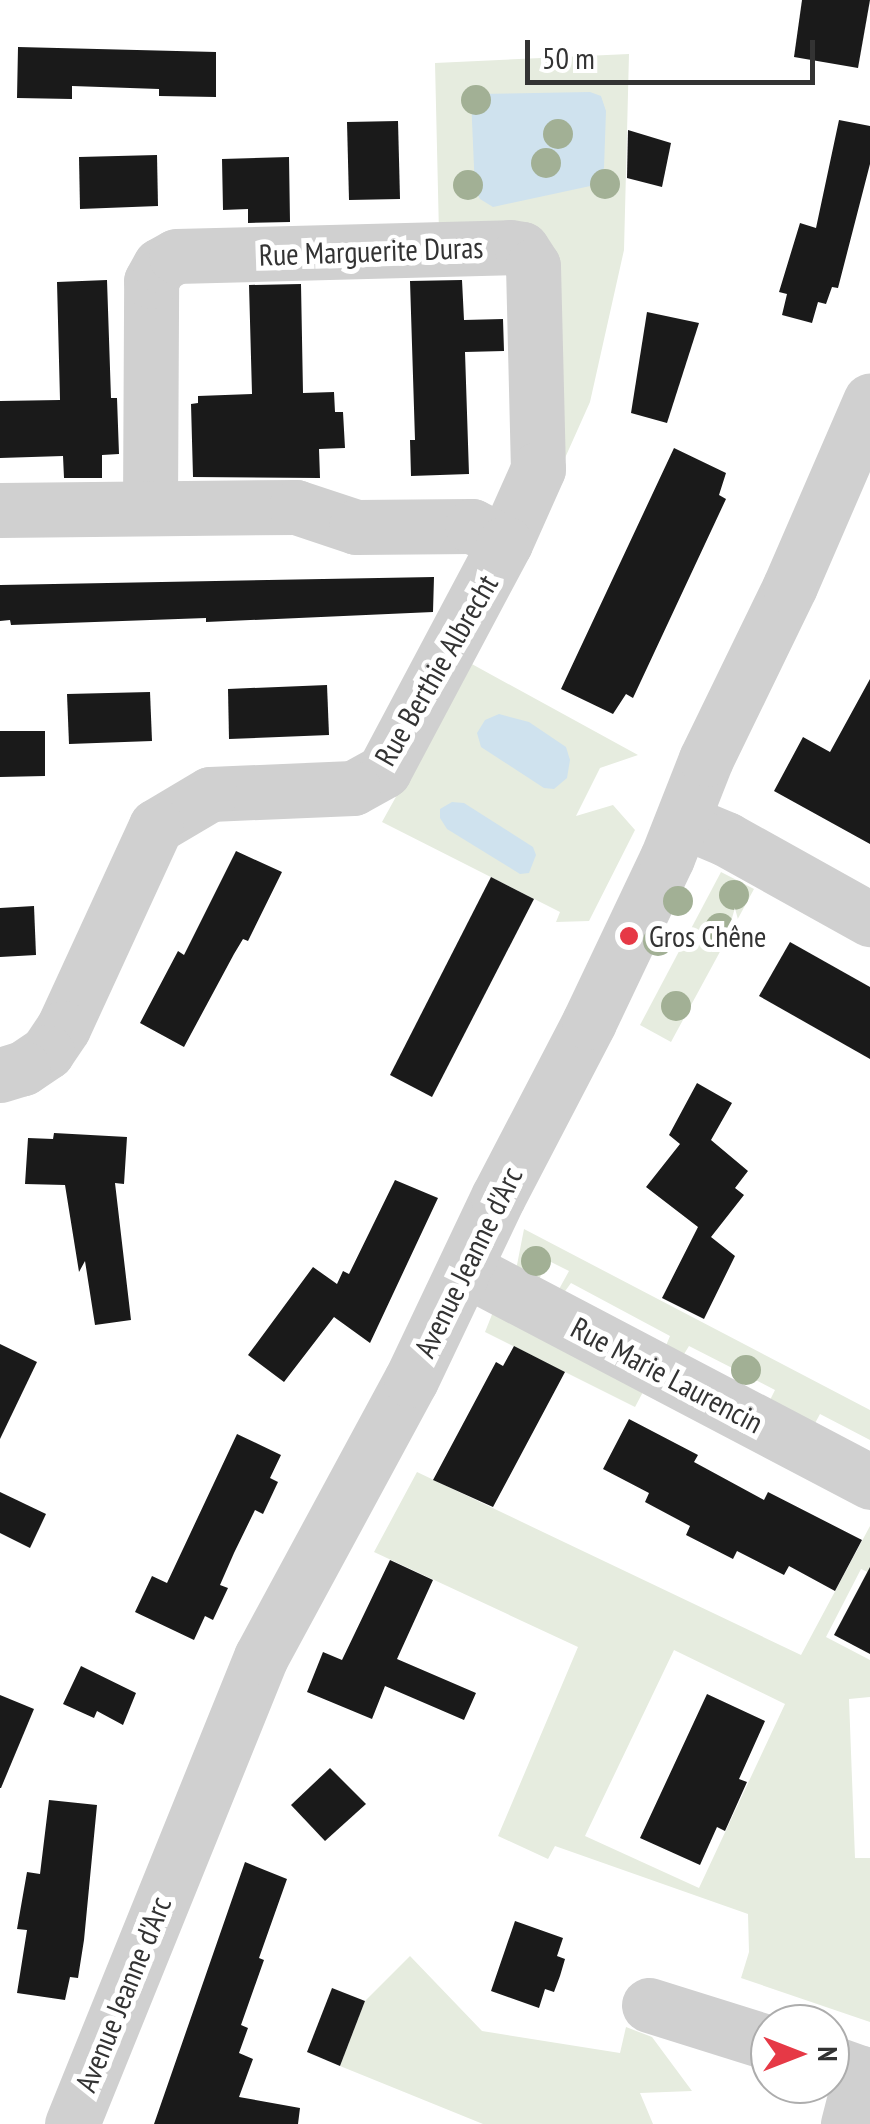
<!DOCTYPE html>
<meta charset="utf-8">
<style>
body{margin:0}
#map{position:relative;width:870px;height:2124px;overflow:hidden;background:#fff;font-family:"PT Sans Narrow",sans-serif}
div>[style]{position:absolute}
.green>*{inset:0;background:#e6ecdf}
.water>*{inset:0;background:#cfe2ee}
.building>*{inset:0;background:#1a1a1a}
.minor>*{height:55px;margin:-27.5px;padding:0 27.5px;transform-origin:27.5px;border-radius:27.5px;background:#d0d0d0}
.trees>*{width:30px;height:30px;margin:-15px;border-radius:50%;background:#a2b095}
.dots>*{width:28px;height:28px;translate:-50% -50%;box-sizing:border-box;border:5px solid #fff;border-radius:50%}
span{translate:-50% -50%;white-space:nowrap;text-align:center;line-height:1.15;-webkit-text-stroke:10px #fff;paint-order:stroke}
.street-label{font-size:30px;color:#333}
.poi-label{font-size:30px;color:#333}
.left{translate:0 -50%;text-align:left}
.north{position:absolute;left:750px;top:2004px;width:100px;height:100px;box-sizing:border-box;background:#fff;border:2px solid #adadad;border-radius:50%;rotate:90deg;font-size:28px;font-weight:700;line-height:40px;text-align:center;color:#333}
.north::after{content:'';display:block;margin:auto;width:35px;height:45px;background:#e63946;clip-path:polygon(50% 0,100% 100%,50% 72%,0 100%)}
.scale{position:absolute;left:525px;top:40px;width:290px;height:45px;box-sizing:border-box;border:5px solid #333;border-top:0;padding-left:12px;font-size:30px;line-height:35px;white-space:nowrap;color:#333;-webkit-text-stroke:8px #fff;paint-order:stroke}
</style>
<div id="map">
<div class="green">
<div style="clip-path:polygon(629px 54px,624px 250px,590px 402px,548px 496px,544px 232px,439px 234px,435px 63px)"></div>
<div style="clip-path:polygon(470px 663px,638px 755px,600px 768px,576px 816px,613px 805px,635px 830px,589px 921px,556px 922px,560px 912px,382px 822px)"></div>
<div style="clip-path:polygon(721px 872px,754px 889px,671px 1042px,640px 1025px)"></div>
<div style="clip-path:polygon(524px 1229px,870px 1410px,870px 1440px,820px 1414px,813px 1427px,768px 1404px,775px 1390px,689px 1346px,681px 1359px,665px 1348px,670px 1336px,571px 1283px,563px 1294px,558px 1291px,569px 1271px,549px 1261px,538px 1281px,516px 1270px)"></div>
<div style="clip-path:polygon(493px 1312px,643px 1392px,635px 1407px,485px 1332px)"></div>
<div style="clip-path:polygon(evenodd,417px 1472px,801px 1655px,870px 1526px,870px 1573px,861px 1569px,826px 1637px,870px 1660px,870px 1697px,849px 1699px,855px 1858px,870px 1858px,870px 2022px,741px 1978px,749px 1952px,748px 1914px,555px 1846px,548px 1859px,498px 1836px,578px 1647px,374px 1552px,417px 1472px,674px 1650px,785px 1704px,699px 1888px,585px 1836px,674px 1650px)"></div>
<div style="clip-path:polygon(410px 1956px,482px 2031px,620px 2053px,626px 2027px,652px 2037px,692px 2091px,640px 2093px,653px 2124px,483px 2124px,340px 2066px,365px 2001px)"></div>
</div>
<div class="water">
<div style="clip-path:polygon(590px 92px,601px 96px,606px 111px,604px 168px,595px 185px,493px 207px,480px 199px,475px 190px,471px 98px,477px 94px)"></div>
<div style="clip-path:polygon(499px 714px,529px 722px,566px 747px,570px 760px,567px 778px,554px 789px,544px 788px,481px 747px,477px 733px,485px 720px)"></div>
<div style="clip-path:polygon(452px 802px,464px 803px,533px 847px,536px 855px,529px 873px,520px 874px,447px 829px,440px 818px,440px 809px)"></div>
</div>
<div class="building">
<div style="clip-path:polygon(802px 0,870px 0,858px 68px,794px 57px)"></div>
<div style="clip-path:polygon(18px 47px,216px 52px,216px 97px,159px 96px,159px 89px,72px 86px,72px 99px,17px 98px)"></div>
<div style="clip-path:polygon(839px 120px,870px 126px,870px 164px,838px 288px,832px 287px,826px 304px,818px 302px,812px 323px,782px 315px,787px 294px,779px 292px,800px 223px,816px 228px)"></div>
<div style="clip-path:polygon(398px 121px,400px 199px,349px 200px,347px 122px)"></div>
<div style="clip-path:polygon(628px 130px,671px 143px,662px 187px,627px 178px)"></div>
<div style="clip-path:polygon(157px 155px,158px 206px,80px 209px,79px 157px)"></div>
<div style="clip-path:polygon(289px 157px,290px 222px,248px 223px,248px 209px,223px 210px,222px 159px)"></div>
<div style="clip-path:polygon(107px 280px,111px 398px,117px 398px,119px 454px,102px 455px,102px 478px,64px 478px,63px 456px,0 458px,0 401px,60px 400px,57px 282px)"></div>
<div style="clip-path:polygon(462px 280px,464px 320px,503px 319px,504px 351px,465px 352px,469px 474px,411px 476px,410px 440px,415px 440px,410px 281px)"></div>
<div style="clip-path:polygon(301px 284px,303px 393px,334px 392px,335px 412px,343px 412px,345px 448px,319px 449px,320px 478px,193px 477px,191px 404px,198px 403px,198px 396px,252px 394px,249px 285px)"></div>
<div style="clip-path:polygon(647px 312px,699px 323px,667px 423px,631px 413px)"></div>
<div style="clip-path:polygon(674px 448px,726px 473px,719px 495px,726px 499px,633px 698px,626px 694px,613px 714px,561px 689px)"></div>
<div style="clip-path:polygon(434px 577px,433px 612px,206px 622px,206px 618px,11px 625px,10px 620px,0 621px,0 585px)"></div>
<div style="clip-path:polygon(870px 679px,870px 844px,774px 791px,803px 737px,830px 752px)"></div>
<div style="clip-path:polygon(327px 685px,329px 735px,229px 739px,228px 689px)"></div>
<div style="clip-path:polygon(150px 692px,152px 741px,69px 744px,67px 694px)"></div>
<div style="clip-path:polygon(0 731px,45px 731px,45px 776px,0 777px)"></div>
<div style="clip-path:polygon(236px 851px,282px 872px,248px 941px,243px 939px,234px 954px,184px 1047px,140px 1023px,178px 951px,184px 955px)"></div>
<div style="clip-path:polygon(491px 877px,534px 899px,432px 1097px,390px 1075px)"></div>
<div style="clip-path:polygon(34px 906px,36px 955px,0 957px,0 908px)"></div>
<div style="clip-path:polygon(790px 942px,870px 987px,870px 1059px,759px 996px)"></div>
<div style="clip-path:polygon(697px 1083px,732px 1103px,711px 1140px,748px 1171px,735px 1188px,744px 1195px,711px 1237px,735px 1256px,704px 1319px,662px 1298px,698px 1227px,646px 1187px,680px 1144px,669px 1135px)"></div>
<div style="clip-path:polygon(54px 1133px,127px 1137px,124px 1184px,115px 1183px,131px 1320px,95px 1325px,85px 1261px,79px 1272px,65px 1185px,25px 1184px,28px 1138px,53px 1139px)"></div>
<div style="clip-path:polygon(395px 1180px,438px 1198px,370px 1343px,334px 1317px,284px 1382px,248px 1355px,313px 1267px,337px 1284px,343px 1271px,349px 1274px)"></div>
<div style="clip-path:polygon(0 1344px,37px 1362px,0 1439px)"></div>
<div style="clip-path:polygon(514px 1346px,565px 1372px,493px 1507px,433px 1480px,496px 1362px,503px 1366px)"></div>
<div style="clip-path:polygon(629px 1419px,698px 1455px,694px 1462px,764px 1500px,768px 1492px,862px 1540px,835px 1591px,789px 1566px,784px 1575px,737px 1551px,733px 1559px,686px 1535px,690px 1526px,645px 1502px,649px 1493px,603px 1469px)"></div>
<div style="clip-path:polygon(237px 1434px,281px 1455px,270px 1478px,278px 1482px,263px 1514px,255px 1510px,234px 1553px,220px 1585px,228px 1588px,213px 1620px,205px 1616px,194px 1640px,135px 1612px,152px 1576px,167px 1583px)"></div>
<div style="clip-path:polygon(0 1492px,46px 1514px,30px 1548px,0 1533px)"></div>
<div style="clip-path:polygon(390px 1560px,433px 1580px,397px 1659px,476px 1693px,464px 1720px,385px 1686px,372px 1719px,307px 1692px,323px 1652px,342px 1660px)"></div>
<div style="clip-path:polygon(870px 1567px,870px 1654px,834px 1635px)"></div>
<div style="clip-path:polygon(81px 1666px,136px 1693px,123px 1725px,97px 1711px,94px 1718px,63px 1704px)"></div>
<div style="clip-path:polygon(707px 1694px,765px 1721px,739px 1779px,747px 1782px,725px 1831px,717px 1827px,700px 1865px,640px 1838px)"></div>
<div style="clip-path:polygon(0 1695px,34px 1709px,1px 1788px,0 1788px)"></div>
<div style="clip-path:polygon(330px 1768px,366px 1804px,325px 1841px,291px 1805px)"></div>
<div style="clip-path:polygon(49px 1800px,97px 1805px,84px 1940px,78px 1978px,70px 1977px,65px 2000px,17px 1993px,27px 1930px,17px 1929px,27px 1872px,40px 1874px)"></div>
<div style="clip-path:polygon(245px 1862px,287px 1879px,259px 1958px,264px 1960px,241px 2025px,248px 2028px,239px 2053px,253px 2059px,239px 2097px,300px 2108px,298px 2124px,154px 2124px)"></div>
<div style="clip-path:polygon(515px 1921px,563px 1938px,557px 1956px,565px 1959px,560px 1976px,554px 1992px,545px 1989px,539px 2008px,491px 1991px)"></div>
<div style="clip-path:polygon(332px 1988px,365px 2001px,340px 2066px,307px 2052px)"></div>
</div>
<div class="minor">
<div style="left:150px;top:505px;width:224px;rotate:-89.7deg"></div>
<div style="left:151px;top:281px;width:18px;rotate:-61deg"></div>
<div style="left:160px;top:265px;width:18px;rotate:-29deg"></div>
<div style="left:176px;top:256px;width:334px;rotate:-1.5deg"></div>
<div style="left:510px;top:247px;width:12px;rotate:9deg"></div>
<div style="left:522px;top:249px;width:20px;rotate:57deg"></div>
<div style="left:533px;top:266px;width:203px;rotate:88.6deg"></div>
<div style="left:538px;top:469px;width:81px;rotate:114deg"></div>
<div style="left:0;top:510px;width:296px;rotate:-0.6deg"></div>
<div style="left:296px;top:507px;width:63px;rotate:18.4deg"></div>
<div style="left:356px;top:527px;width:116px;rotate:-0.5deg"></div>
<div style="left:472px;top:526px;width:37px;rotate:27deg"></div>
<div style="left:505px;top:543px;width:258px;rotate:118deg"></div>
<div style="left:384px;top:771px;width:35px;rotate:151deg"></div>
<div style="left:353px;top:788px;width:143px;rotate:177.6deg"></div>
<div style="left:210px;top:794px;width:63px;rotate:149.3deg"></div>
<div style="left:156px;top:826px;width:222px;rotate:114.7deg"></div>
<div style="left:63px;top:1028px;width:29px;rotate:124deg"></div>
<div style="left:47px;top:1052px;width:29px;rotate:146deg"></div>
<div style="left:23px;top:1068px;width:24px;rotate:163deg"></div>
<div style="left:683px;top:821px;width:47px;rotate:22.7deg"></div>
<div style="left:726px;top:839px;width:165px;rotate:29.1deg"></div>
<div style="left:465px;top:1269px;width:458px;rotate:27.7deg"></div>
<div style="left:649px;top:2005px;width:127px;rotate:17.4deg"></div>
<div style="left:830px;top:2062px;width:33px;rotate:20deg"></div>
<div style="left:861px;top:2073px;width:53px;rotate:104.3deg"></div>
<div style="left:72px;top:2124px;width:504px;rotate:-67.97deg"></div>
<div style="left:261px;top:1657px;width:315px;rotate:-61.6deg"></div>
<div style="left:411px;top:1380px;width:203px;rotate:-64.6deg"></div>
<div style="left:498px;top:1197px;width:197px;rotate:-62.5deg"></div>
<div style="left:589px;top:1022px;width:182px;rotate:-64.6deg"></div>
<div style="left:667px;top:858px;width:106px;rotate:-68.5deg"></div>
<div style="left:706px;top:759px;width:192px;rotate:-64.1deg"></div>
<div style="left:790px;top:586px;width:202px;rotate:-66.6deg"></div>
</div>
<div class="trees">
<div style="left:476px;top:100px"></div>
<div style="left:558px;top:134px"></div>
<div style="left:546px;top:163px"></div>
<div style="left:605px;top:184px"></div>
<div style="left:468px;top:185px"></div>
<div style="left:734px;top:895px"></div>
<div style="left:678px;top:901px"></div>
<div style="left:720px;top:928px"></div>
<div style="left:658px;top:941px"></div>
<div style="left:676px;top:1006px"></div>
<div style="left:536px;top:1261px"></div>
<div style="left:746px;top:1370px"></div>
</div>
<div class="dots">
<div style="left:629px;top:936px;background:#e63946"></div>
</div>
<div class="street-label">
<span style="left:371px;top:251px;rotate:-2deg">Rue Marguerite Duras</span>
<span style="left:436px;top:670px;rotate:-60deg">Rue Berthie Albrecht</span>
<span style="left:468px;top:1262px;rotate:-64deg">Avenue Jeanne d'Arc</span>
<span style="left:667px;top:1375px;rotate:28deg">Rue Marie Laurencin</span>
<span style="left:123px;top:1994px;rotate:-68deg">Avenue Jeanne d'Arc</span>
</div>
<div class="poi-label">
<span class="left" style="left:649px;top:936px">Gros Chêne</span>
</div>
<div class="north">N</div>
<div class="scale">50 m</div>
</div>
